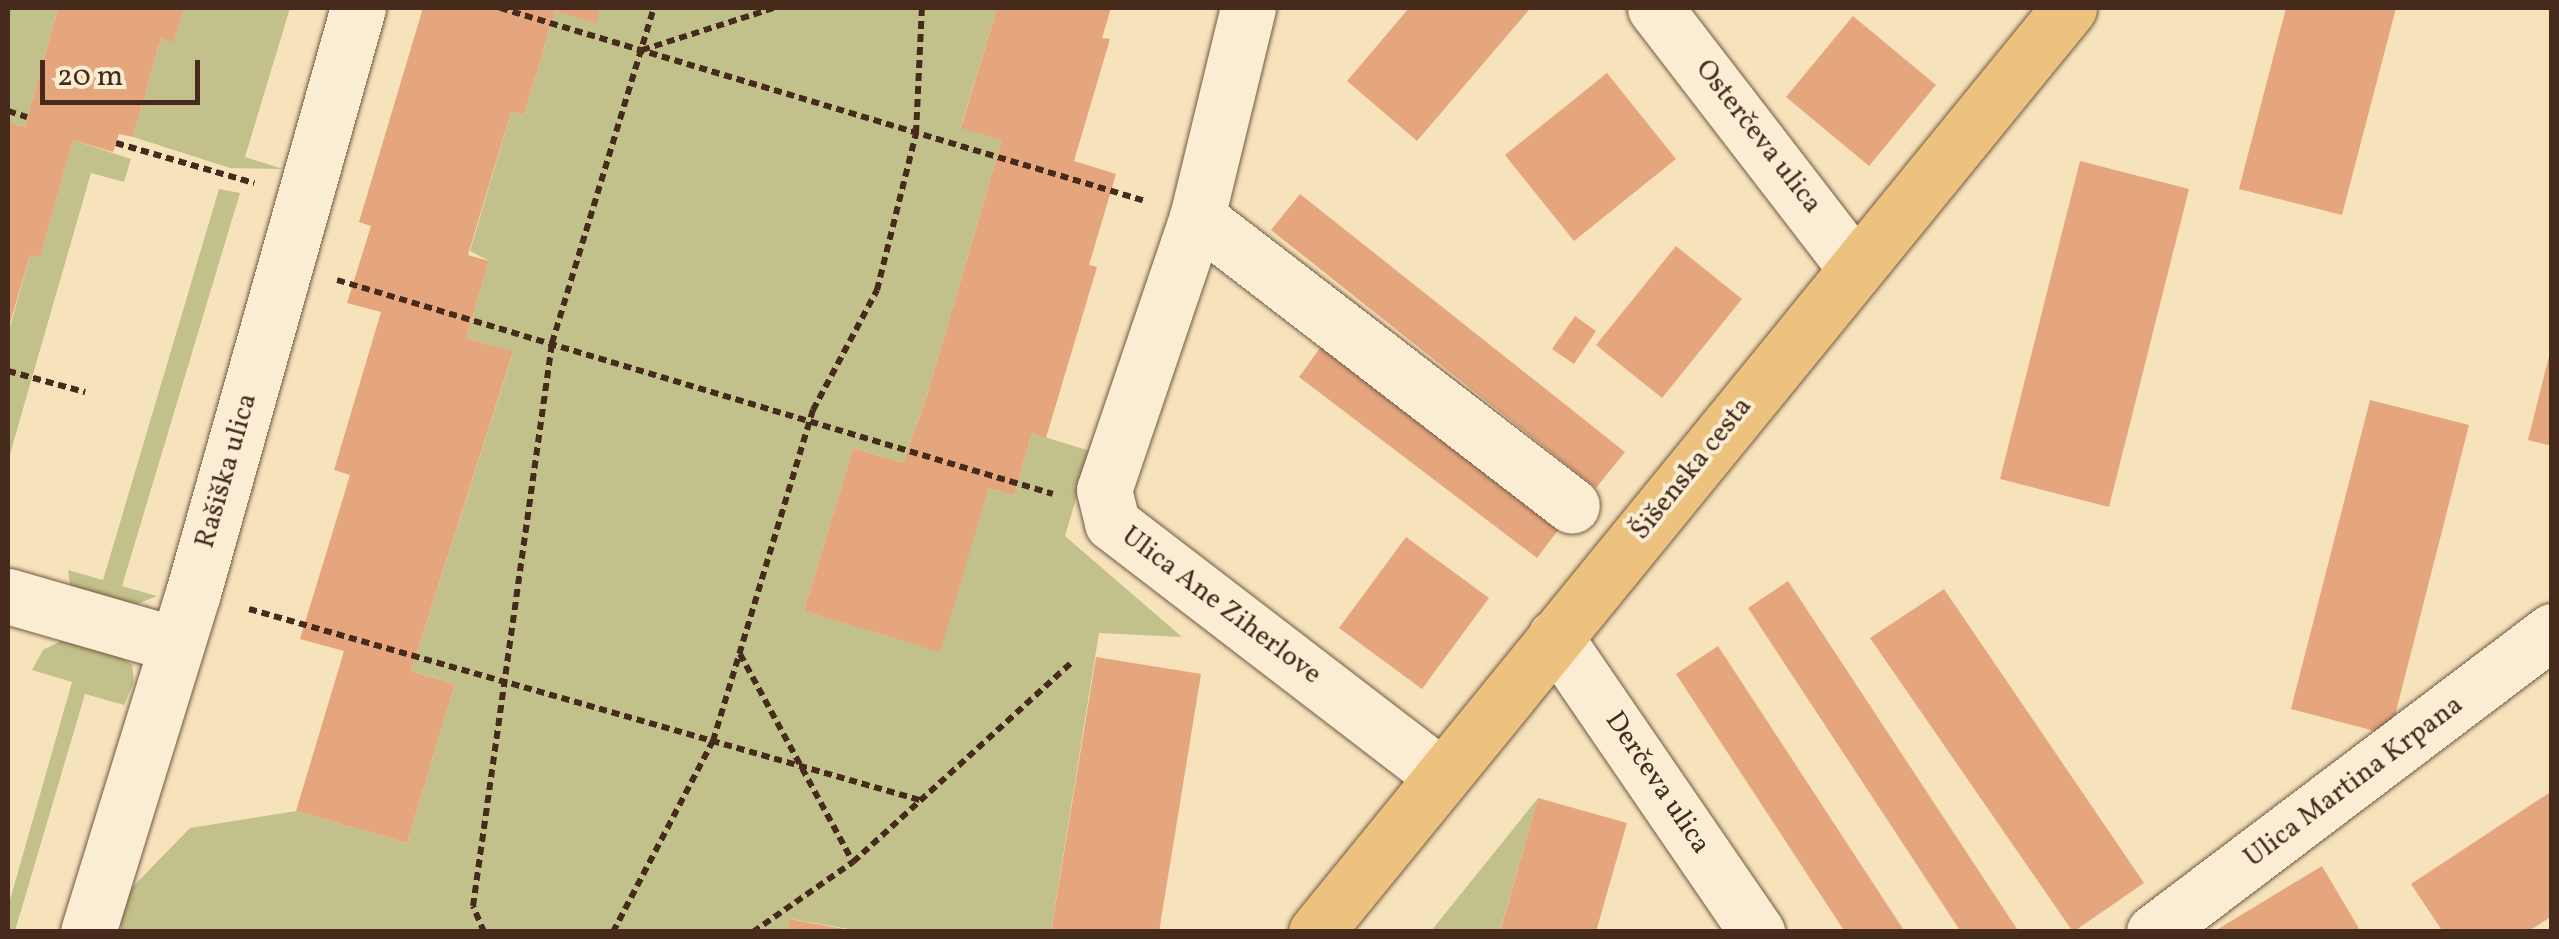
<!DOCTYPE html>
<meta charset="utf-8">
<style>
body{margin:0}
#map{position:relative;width:2559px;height:939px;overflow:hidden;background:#f7e3bb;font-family:Vollkorn,serif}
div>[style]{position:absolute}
.green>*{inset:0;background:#c3c18b}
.building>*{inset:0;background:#e5a67e}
.path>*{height:6px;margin-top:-3px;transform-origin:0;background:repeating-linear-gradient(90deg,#462a1c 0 8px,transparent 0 13px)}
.roads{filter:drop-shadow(0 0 2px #725844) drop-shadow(0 0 2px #725844)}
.minor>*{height:55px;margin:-27.5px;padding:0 27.5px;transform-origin:27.5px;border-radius:27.5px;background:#faedd3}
.major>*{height:55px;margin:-27.5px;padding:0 27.5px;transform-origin:27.5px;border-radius:27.5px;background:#ecc27e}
span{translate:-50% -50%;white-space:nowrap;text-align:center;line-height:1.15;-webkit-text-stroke:8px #faedd3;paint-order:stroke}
.street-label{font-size:28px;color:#462a1c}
.frame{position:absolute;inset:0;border:10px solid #462a1c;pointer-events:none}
.scale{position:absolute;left:40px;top:60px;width:160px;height:45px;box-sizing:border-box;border:5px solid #462a1c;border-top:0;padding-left:12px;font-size:30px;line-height:35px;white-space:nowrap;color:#462a1c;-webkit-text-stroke:8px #faedd3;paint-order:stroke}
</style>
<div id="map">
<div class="green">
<div style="clip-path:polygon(8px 8px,58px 8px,25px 127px,8px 122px)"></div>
<div style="clip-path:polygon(184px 8px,290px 8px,245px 157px,283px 169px,230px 168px,133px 137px,161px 38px,174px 41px)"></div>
<div style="clip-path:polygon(600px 8px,997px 8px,961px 127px,1002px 140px,925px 402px,903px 463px,853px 448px,804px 611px,939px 651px,989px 488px,1014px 495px,1032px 433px,1090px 451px,1065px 536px,1182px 637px,1099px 633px,1051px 931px,860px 931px,791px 919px,788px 932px,122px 932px,117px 903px,190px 828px,296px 811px,407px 843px,455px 684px,411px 671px,513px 353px,466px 338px,489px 261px,470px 251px,511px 112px,524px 115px,555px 11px,595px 22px)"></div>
<div style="clip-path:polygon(73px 140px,131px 159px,124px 182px,91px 173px,8px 461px,8px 334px,30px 255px,40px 256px)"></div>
<div style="clip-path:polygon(219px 189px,240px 193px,122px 586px,157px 596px,120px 611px,70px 585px,68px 570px,103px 580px)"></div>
<div style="clip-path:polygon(67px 638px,113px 650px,132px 665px,134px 682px,124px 705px,85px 694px,15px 931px,8px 931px,8px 907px,72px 682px,32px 670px,43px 650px)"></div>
<div style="clip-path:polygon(1538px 798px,1500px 931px,1431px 931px)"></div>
</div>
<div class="building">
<div style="clip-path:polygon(58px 8px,184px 8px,174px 42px,161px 38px,133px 137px,119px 134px,113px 152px,73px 140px,40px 257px,30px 255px,8px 330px,8px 122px,25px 127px)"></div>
<div style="clip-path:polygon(423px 8px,600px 8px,596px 23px,555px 11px,524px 115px,511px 112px,468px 255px,489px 261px,466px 338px,513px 352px,411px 671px,455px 684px,407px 843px,296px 811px,344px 651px,300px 639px,350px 475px,334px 470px,381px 312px,347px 303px,371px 226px,359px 222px)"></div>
<div style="clip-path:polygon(997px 8px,1111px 8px,1102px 38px,1110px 39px,1074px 161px,1116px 174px,1089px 265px,1097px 267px,1046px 438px,1032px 433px,1014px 495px,989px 488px,940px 652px,804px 611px,853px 448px,903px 463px,925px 402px,1002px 140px,961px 128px)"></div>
<div style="clip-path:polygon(1409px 8px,1529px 10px,1417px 141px,1347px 81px)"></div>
<div style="clip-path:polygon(2286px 8px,2396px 8px,2342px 215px,2239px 189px)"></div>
<div style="clip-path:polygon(1853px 16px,1936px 85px,1869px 166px,1786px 97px)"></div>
<div style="clip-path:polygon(1607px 73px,1676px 159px,1574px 241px,1505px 155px)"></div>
<div style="clip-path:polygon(2080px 161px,2189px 189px,2109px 507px,2000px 479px)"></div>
<div style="clip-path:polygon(1300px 194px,1625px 452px,1596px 488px,1271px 230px)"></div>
<div style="clip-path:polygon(1676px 246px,1742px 299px,1662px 398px,1596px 345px)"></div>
<div style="clip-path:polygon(1575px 316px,1596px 331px,1574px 364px,1552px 349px)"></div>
<div style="clip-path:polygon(1323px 344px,1562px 525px,1537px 558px,1299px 377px)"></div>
<div style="clip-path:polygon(2550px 352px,2552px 352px,2552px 446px,2528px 440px)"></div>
<div style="clip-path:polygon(2370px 400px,2469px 425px,2390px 735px,2291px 709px)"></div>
<div style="clip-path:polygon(1406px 537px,1489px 598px,1422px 689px,1339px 628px)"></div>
<div style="clip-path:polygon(1788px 581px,2019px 932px,1961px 932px,1748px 608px)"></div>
<div style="clip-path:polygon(1944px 589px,2144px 883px,2073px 932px,1870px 638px)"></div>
<div style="clip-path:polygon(1718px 646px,1905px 932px,1845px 932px,1676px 674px)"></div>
<div style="clip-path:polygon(1096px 657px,1201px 674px,1159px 932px,1051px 932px)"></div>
<div style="clip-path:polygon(2552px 791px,2552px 916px,2527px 932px,2443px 932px,2411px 884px)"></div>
<div style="clip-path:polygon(1538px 798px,1627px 823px,1596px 932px,1500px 932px)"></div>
<div style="clip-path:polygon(2322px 866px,2361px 932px,2213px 932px)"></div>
<div style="clip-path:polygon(790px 919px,849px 930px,849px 932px,788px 932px)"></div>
</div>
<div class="path">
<div style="left:500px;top:8px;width:673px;rotate:16.66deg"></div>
<div style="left:642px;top:50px;width:139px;rotate:-17.7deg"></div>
<div style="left:8px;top:111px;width:20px;rotate:18deg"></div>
<div style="left:116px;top:143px;width:144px;rotate:16.2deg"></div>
<div style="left:337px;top:280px;width:747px;rotate:16.64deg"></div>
<div style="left:8px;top:371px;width:80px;rotate:15.3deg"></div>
<div style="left:249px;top:609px;width:698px;rotate:15.89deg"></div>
<div style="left:740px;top:654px;width:237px;rotate:61.5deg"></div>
<div style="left:484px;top:932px;width:28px;rotate:-113deg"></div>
<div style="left:473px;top:906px;width:569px;rotate:-82.01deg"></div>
<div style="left:552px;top:343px;width:350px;rotate:-73.1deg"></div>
<div style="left:613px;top:932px;width:216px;rotate:-62.4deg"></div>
<div style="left:713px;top:741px;width:346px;rotate:-73.2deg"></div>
<div style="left:813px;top:410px;width:136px;rotate:-61.9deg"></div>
<div style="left:877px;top:290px;width:162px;rotate:-76deg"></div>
<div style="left:916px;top:133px;width:125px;rotate:-87.3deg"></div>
<div style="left:753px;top:932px;width:122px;rotate:-35deg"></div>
<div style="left:853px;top:862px;width:297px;rotate:-42.4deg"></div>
</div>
<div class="roads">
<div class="minor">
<div style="left:1248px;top:8px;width:215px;rotate:103.7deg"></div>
<div style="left:1197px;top:217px;width:288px;rotate:108.8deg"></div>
<div style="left:1104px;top:490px;width:34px;rotate:76deg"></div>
<div style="left:1112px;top:523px;width:416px;rotate:37.5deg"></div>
<div style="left:1655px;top:8px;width:329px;rotate:52.4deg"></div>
<div style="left:1197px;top:217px;width:473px;rotate:37.6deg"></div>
<div style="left:8px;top:596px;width:173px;rotate:16.1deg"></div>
<div style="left:1555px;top:637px;width:358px;rotate:55.6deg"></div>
<div style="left:88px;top:932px;width:355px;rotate:-72.8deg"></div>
<div style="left:193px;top:593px;width:608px;rotate:-74.25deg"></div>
<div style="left:2154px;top:932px;width:499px;rotate:-37.1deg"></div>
</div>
<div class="major">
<div style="left:1316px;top:932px;width:1192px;rotate:-50.82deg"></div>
</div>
</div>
<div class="street-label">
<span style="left:1758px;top:137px;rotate:52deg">Osterčeva ulica</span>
<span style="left:1692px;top:469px;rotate:-51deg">Šišenska cesta</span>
<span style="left:227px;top:471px;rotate:-74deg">Rašiška ulica</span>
<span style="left:1221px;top:606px;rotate:37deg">Ulica Ane Ziherlove</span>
<span style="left:2354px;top:782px;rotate:-37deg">Ulica Martina Krpana</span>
<span style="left:1657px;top:783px;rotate:56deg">Derčeva ulica</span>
</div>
<div class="frame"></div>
<div class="scale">20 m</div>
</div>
